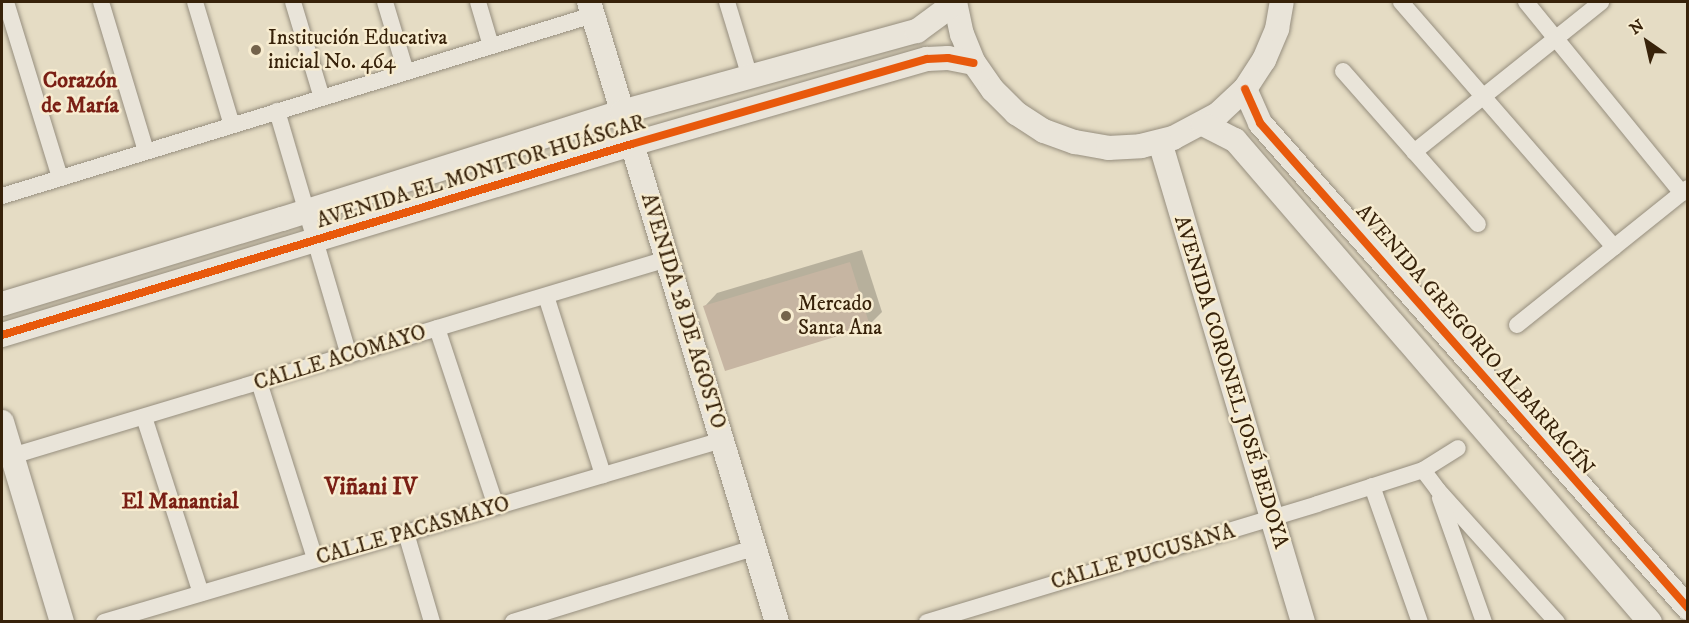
<!DOCTYPE html>
<meta charset="utf-8">
<style>
body{margin:0}
#map{position:relative;width:1689px;height:623px;overflow:hidden;background:#e5dcc4;font-family:"IM FELL DW Pica",serif}
div>[style]{position:absolute}
.shadow>*{inset:0;background:#0003}
.building>*{inset:0;background:#c6b5a2}
.roads{filter:drop-shadow(0 0 2px #968e7e) drop-shadow(0 0 2px #968e7e)}
.street>*{height:16px;margin:-8px;padding:0 8px;transform-origin:8px;border-radius:8px;background:#e9e4d9}
.secondary>*{height:24px;margin:-12px;padding:0 12px;transform-origin:12px;border-radius:12px;background:#e9e4d9}
.cycleway>*{height:8px;margin:-4px;padding:0 4px;transform-origin:4px;border-radius:4px;background:#e8590c}
.dots>*{width:16px;height:16px;translate:-50% -50%;box-sizing:border-box;border:3px solid #f7ecd0;border-radius:50%}
span{translate:-50% -50%;white-space:nowrap;text-align:center;line-height:1.15;-webkit-text-stroke:5px #f7ecd0;paint-order:stroke}
.poi-label{font-size:21px;color:#37220a}
.left{translate:0 -50%;text-align:left}
.street-label{font-size:21px;color:#37220a}
.neighbourhood-label{font-size:22px;color:#7a1f14;font-weight:700}
.quarter-label{font-size:24px;color:#7a1f14;font-weight:700}
.frame{position:absolute;inset:0;border:3px solid #37220a;pointer-events:none}
.north{position:absolute;left:1617px;top:12px;width:60px;height:60px;-webkit-text-stroke:4px #f7ecd0;paint-order:stroke;rotate:326deg;font-size:16px;font-weight:700;line-height:24px;text-align:center;color:#37220a}
.north::after{content:'';display:block;margin:auto;width:21px;height:27px;background:#37220a;clip-path:polygon(50% 0,100% 100%,50% 72%,0 100%)}
</style>
<div id="map">
<div class="shadow">
<div style="clip-path:polygon(862px 250px,882px 312px,869px 325px,705px 306px,717px 293px)"></div>
</div>
<div class="building">
<div style="clip-path:polygon(850px 262px,870px 326px,725px 371px,703px 306px)"></div>
</div>
<div class="roads">
<div class="street">
<div style="left:6px;top:2px;width:184px;rotate:72.9deg"></div>
<div style="left:101px;top:2px;width:156px;rotate:73.2deg"></div>
<div style="left:195px;top:2px;width:128px;rotate:73.3deg"></div>
<div style="left:293px;top:2px;width:100px;rotate:73.2deg"></div>
<div style="left:385px;top:2px;width:73px;rotate:73.3deg"></div>
<div style="left:478px;top:2px;width:46px;rotate:73.5deg"></div>
<div style="left:727px;top:2px;width:78px;rotate:73deg"></div>
<div style="left:1401px;top:2px;width:325px;rotate:49deg"></div>
<div style="left:1526px;top:2px;width:247px;rotate:50.8deg"></div>
<div style="left:1343px;top:71px;width:204px;rotate:48.6deg"></div>
<div style="left:277px;top:111px;width:254px;rotate:73.6deg"></div>
<div style="left:1414px;top:152px;width:240px;rotate:-38.7deg"></div>
<div style="left:2px;top:196px;width:618px;rotate:-17.03deg"></div>
<div style="left:546px;top:296px;width:188px;rotate:72.3deg"></div>
<div style="left:1517px;top:325px;width:219px;rotate:-38.7deg"></div>
<div style="left:437px;top:328px;width:188px;rotate:71.7deg"></div>
<div style="left:259px;top:382px;width:186px;rotate:72.4deg"></div>
<div style="left:144px;top:417px;width:185px;rotate:72.1deg"></div>
<div style="left:12px;top:456px;width:684px;rotate:-16.74deg"></div>
<div style="left:1423px;top:470px;width:25px;rotate:53deg"></div>
<div style="left:1438px;top:490px;width:178px;rotate:48deg"></div>
<div style="left:1372px;top:486px;width:144px;rotate:70.6deg"></div>
<div style="left:1440px;top:498px;width:132px;rotate:70.5deg"></div>
<div style="left:406px;top:533px;width:93px;rotate:73.7deg"></div>
<div style="left:104px;top:622px;width:644px;rotate:-16.41deg"></div>
<div style="left:513px;top:622px;width:252px;rotate:-17.1deg"></div>
<div style="left:927px;top:622px;width:407px;rotate:-16.8deg"></div>
<div style="left:1317px;top:504px;width:111px;rotate:-17.8deg"></div>
<div style="left:1423px;top:470px;width:41px;rotate:-32.2deg"></div>
</div>
<div class="secondary">
<div style="left:589px;top:2px;width:648px;rotate:73.13deg"></div>
<div style="left:955px;top:2px;width:33px;rotate:78deg"></div>
<div style="left:962px;top:34px;width:31px;rotate:68deg"></div>
<div style="left:974px;top:63px;width:33px;rotate:55deg"></div>
<div style="left:993px;top:90px;width:33px;rotate:45deg"></div>
<div style="left:1016px;top:113px;width:33px;rotate:33deg"></div>
<div style="left:1044px;top:131px;width:33px;rotate:20deg"></div>
<div style="left:1075px;top:142px;width:34px;rotate:10deg"></div>
<div style="left:1108px;top:148px;width:33px;rotate:-3deg"></div>
<div style="left:1141px;top:146px;width:33px;rotate:-14deg"></div>
<div style="left:1173px;top:138px;width:51px;rotate:-28.1deg"></div>
<div style="left:1218px;top:114px;width:37px;rotate:-43deg"></div>
<div style="left:1245px;top:89px;width:35px;rotate:-57deg"></div>
<div style="left:1264px;top:60px;width:34px;rotate:-67deg"></div>
<div style="left:1277px;top:29px;width:27px;rotate:-80deg"></div>
<div style="left:1245px;top:89px;width:37px;rotate:66deg"></div>
<div style="left:1260px;top:123px;width:647px;rotate:48.57deg"></div>
<div style="left:1203px;top:124px;width:36px;rotate:27deg"></div>
<div style="left:1235px;top:140px;width:636px;rotate:49.27deg"></div>
<div style="left:1160px;top:142px;width:501px;rotate:73.41deg"></div>
<div style="left:2px;top:304px;width:293px;rotate:-16.9deg"></div>
<div style="left:282px;top:219px;width:356px;rotate:-17.5deg"></div>
<div style="left:622px;top:112px;width:306px;rotate:-15.4deg"></div>
<div style="left:917px;top:31px;width:47px;rotate:-36.4deg"></div>
<div style="left:2px;top:335px;width:658px;rotate:-16.87deg"></div>
<div style="left:632px;top:144px;width:307px;rotate:-16.1deg"></div>
<div style="left:927px;top:59px;width:21px;rotate:-3deg"></div>
<div style="left:948px;top:58px;width:26px;rotate:11deg"></div>
<div style="left:2px;top:422px;width:209px;rotate:73.3deg"></div>
</div>
</div>
<div class="cycleway">
<div style="left:1245px;top:89px;width:37px;rotate:66deg"></div>
<div style="left:1260px;top:123px;width:647px;rotate:48.57deg"></div>
<div style="left:2px;top:335px;width:658px;rotate:-16.87deg"></div>
<div style="left:632px;top:144px;width:307px;rotate:-16.1deg"></div>
<div style="left:927px;top:59px;width:21px;rotate:-3deg"></div>
<div style="left:948px;top:58px;width:26px;rotate:11deg"></div>
</div>
<div class="dots">
<div style="left:256px;top:50px;background:#74634b"></div>
<div style="left:786px;top:316px;background:#74634b"></div>
</div>
<div class="poi-label">
<span class="left" style="left:268px;top:50px">Institución Educativa<br>inicial No. 464</span>
<span class="left" style="left:798px;top:316px">Mercado<br>Santa Ana</span>
</div>
<div class="street-label">
<span style="left:481px;top:172px;rotate:-17deg">AVENIDA EL MONITOR HUÁSCAR</span>
<span style="left:683px;top:311px;rotate:73deg">AVENIDA 28 DE AGOSTO</span>
<span style="left:1475px;top:340px;rotate:49deg">AVENIDA GREGORIO ALBARRACÍN</span>
<span style="left:340px;top:358px;rotate:-17deg">CALLE ACOMAYO</span>
<span style="left:1231px;top:382px;rotate:73deg">AVENIDA CORONEL JOSÉ BEDOYA</span>
<span style="left:413px;top:531px;rotate:-16deg">CALLE PACASMAYO</span>
<span style="left:1143px;top:557px;rotate:-16deg">CALLE PUCUSANA</span>
</div>
<div class="neighbourhood-label">
<span style="left:80px;top:93px">Corazón<br>de María</span>
<span style="left:180px;top:502px">El Manantial</span>
</div>
<div class="quarter-label">
<span style="left:371px;top:488px">Viñani IV</span>
</div>
<div class="frame"></div>
<div class="north">N</div>
</div>
